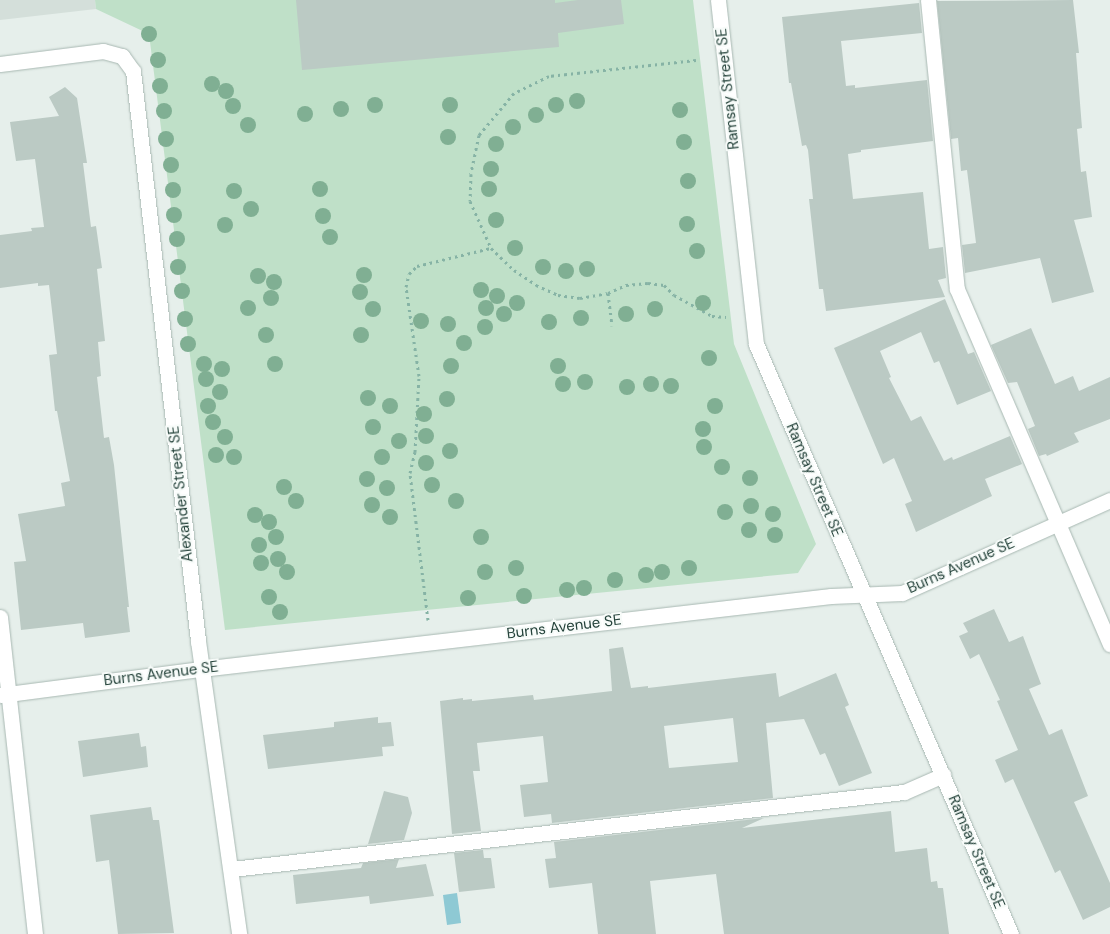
<!DOCTYPE html>
<style>
body{margin:0}
#map{position:relative;width:1110px;height:934px;overflow:hidden;background:#e6efeb;font-family:"DM Sans",sans-serif}
div>[style]{position:absolute}
.built>*{inset:0;background:#d4dfda}
.green>*{inset:0;background:#bfe0c8}
.water>*{inset:0;background:#8ec9d4}
.building>*{inset:0;background:#bbcac4}
.path>*{height:3px;margin-top:-1.5px;transform-origin:0;background:repeating-linear-gradient(90deg,#86b3a5 0 2.5px,transparent 0 6.5px)}
.roads{filter:drop-shadow(0 0 1px #a8b8b2) drop-shadow(0 0 1px #a8b8b2)}
.minor>*{height:15px;margin:-7.5px;padding:0 7.5px;transform-origin:7.5px;border-radius:7.5px;background:#fff}
.trees>*{width:16px;height:16px;margin:-8px;border-radius:50%;background:#80af93}
span{translate:-50% -50%;white-space:nowrap;text-align:center;line-height:1.15;-webkit-text-stroke:4px #f7fbf9;paint-order:stroke}
.street-label{font-size:15px;color:#24423a}
</style>
<div id="map">
<div class="built">
<div style="clip-path:polygon(0 0,95px 0,96px 9px,0 20px)"></div>
</div>
<div class="green">
<div style="clip-path:polygon(95px 0,693px 0,734px 344px,816px 544px,798px 573px,225px 630px,149px 34px,96px 9px)"></div>
</div>
<div class="water">
<div style="clip-path:polygon(457px 893px,461px 923px,447px 925px,443px 895px)"></div>
</div>
<div class="building">
<div style="clip-path:polygon(296px 0,555px 0,555px 3px,578px 0,621px 0,624px 24px,558px 33px,559px 47px,302px 70px)"></div>
<div style="clip-path:polygon(1073px 0,1079px 53px,1076px 53px,1082px 128px,1077px 129px,1081px 172px,1086px 171px,1092px 217px,1074px 220px,1094px 292px,1052px 303px,1040px 258px,965px 273px,962px 245px,976px 243px,967px 170px,961px 171px,958px 138px,951px 139px,937px 1px)"></div>
<div style="clip-path:polygon(919px 3px,922px 33px,841px 41px,846px 86px,855px 85px,855px 88px,927px 80px,933px 141px,861px 150px,861px 152px,848px 154px,853px 199px,923px 192px,929px 249px,943px 247px,946px 278px,938px 280px,945px 297px,826px 311px,823px 289px,819px 289px,809px 199px,813px 199px,808px 150px,806px 145px,802px 146px,791px 83px,789px 83px,782px 17px)"></div>
<div style="clip-path:polygon(65px 87px,77px 98px,87px 163px,83px 163px,91px 227px,96px 226px,102px 268px,97px 269px,105px 341px,98px 342px,101px 376px,97px 377px,104px 438px,109px 437px,114px 465px,129px 607px,127px 607px,130px 632px,85px 638px,83px 623px,21px 630px,14px 562px,26px 561px,18px 514px,65px 506px,61px 483px,70px 481px,57px 411px,55px 411px,49px 355px,57px 354px,49px 285px,38px 286px,38px 283px,0 288px,0 235px,32px 231px,31px 228px,44px 227px,35px 159px,16px 161px,10px 122px,59px 116px,49px 97px)"></div>
<div style="clip-path:polygon(945px 299px,968px 354px,974px 352px,991px 391px,957px 405px,939px 361px,934px 363px,921px 332px,880px 351px,891px 377px,889px 378px,911px 421px,921px 416px,944px 461px,952px 457px,953px 460px,1010px 436px,1022px 464px,985px 479px,992px 496px,916px 532px,905px 504px,912px 501px,894px 458px,883px 464px,834px 348px)"></div>
<div style="clip-path:polygon(1031px 328px,1055px 384px,1073px 376px,1079px 391px,1110px 377px,1110px 419px,1074px 433px,1079px 442px,1047px 456px,1046px 454px,1039px 456px,1028px 429px,1035px 426px,1017px 382px,1008px 383px,991px 345px)"></div>
<div style="clip-path:polygon(994px 609px,1009px 642px,1023px 636px,1041px 684px,1029px 689px,1049px 735px,1062px 729px,1088px 796px,1074px 802px,1110px 883px,1110px 907px,1083px 920px,1060px 870px,1055px 873px,1013px 779px,1005px 783px,995px 760px,1018px 750px,997px 701px,1000px 700px,979px 654px,970px 659px,959px 636px,968px 632px,963px 623px)"></div>
<div style="clip-path:polygon(evenodd,623px 647px,631px 688px,648px 686px,648px 688px,776px 673px,779px 697px,836px 673px,849px 705px,845px 707px,872px 773px,839px 786px,825px 753px,820px 755px,804px 719px,766px 723px,773px 798px,552px 823px,551px 814px,524px 817px,520px 785px,548px 782px,543px 736px,477px 743px,480px 771px,473px 771px,481px 831px,452px 834px,440px 701px,463px 698px,463px 700px,472px 699px,472px 701px,533px 695px,534px 700px,612px 691px,609px 649px,623px 647px,733px 718px,738px 762px,669px 768px,664px 726px,733px 718px)"></div>
<div style="clip-path:polygon(378px 717px,378px 723px,391px 722px,394px 746px,382px 747px,383px 756px,268px 769px,263px 735px,334px 727px,334px 722px)"></div>
<div style="clip-path:polygon(139px 733px,141px 747px,146px 746px,148px 767px,83px 777px,78px 741px)"></div>
<div style="clip-path:polygon(384px 791px,408px 797px,412px 813px,404px 840px,368px 844px)"></div>
<div style="clip-path:polygon(151px 807px,153px 820px,159px 820px,174px 933px,118px 934px,109px 860px,96px 862px,90px 815px)"></div>
<div style="clip-path:polygon(891px 811px,895px 852px,927px 848px,931px 882px,937px 881px,938px 888px,943px 888px,949px 934px,724px 934px,716px 874px,650px 881px,656px 934px,598px 934px,592px 883px,549px 888px,545px 859px,556px 858px,554px 842px,764px 818px,742px 828px)"></div>
<div style="clip-path:polygon(483px 850px,484px 858px,491px 858px,495px 888px,459px 892px,454px 853px)"></div>
<div style="clip-path:polygon(399px 859px,396px 868px,426px 864px,434px 896px,370px 904px,369px 896px,296px 904px,293px 875px,361px 868px,363px 863px)"></div>
</div>
<div class="path">
<div style="left:696px;top:60px;width:148px;rotate:173.8deg"></div>
<div style="left:549px;top:76px;width:39px;rotate:154deg"></div>
<div style="left:514px;top:93px;width:55px;rotate:129.8deg"></div>
<div style="left:479px;top:135px;width:40px;rotate:102deg"></div>
<div style="left:471px;top:174px;width:27px;rotate:92deg"></div>
<div style="left:470px;top:201px;width:51px;rotate:65.9deg"></div>
<div style="left:491px;top:248px;width:32px;rotate:44deg"></div>
<div style="left:514px;top:270px;width:27px;rotate:34deg"></div>
<div style="left:536px;top:285px;width:24px;rotate:24deg"></div>
<div style="left:558px;top:295px;width:22px;rotate:8deg"></div>
<div style="left:580px;top:298px;width:28px;rotate:-10deg"></div>
<div style="left:608px;top:293px;width:20px;rotate:-24deg"></div>
<div style="left:626px;top:285px;width:22px;rotate:-5deg"></div>
<div style="left:648px;top:283px;width:16px;rotate:7deg"></div>
<div style="left:664px;top:285px;width:14px;rotate:45deg"></div>
<div style="left:674px;top:295px;width:43px;rotate:28.9deg"></div>
<div style="left:712px;top:316px;width:14px;rotate:4deg"></div>
<div style="left:608px;top:293px;width:33px;rotate:83deg"></div>
<div style="left:428px;top:620px;width:148px;rotate:-97deg"></div>
<div style="left:410px;top:473px;width:22px;rotate:-77deg"></div>
<div style="left:415px;top:452px;width:76px;rotate:-87deg"></div>
<div style="left:419px;top:376px;width:90px;rotate:-98.3deg"></div>
<div style="left:406px;top:287px;width:13px;rotate:-77deg"></div>
<div style="left:409px;top:274px;width:11px;rotate:-45deg"></div>
<div style="left:417px;top:266px;width:76px;rotate:-13.7deg"></div>
</div>
<div class="roads">
<div class="minor">
<div style="left:718px;top:0;width:346px;rotate:83.7deg"></div>
<div style="left:756px;top:344px;width:643px;rotate:66.63deg"></div>
<div style="left:928px;top:0;width:290px;rotate:84.3deg"></div>
<div style="left:957px;top:289px;width:387px;rotate:66.7deg"></div>
<div style="left:0;top:64px;width:104px;rotate:-7.2deg"></div>
<div style="left:103px;top:51px;width:20px;rotate:15deg"></div>
<div style="left:122px;top:56px;width:19px;rotate:54deg"></div>
<div style="left:133px;top:71px;width:574px;rotate:83.49deg"></div>
<div style="left:198px;top:641px;width:296px;rotate:82deg"></div>
<div style="left:0;top:617px;width:319px;rotate:83.7deg"></div>
<div style="left:0;top:695px;width:203px;rotate:-7.4deg"></div>
<div style="left:201px;top:669px;width:634px;rotate:-6.61deg"></div>
<div style="left:831px;top:596px;width:71px;rotate:-2.4deg"></div>
<div style="left:902px;top:593px;width:228px;rotate:-24.1deg"></div>
<div style="left:232px;top:869px;width:676px;rotate:-6.54deg"></div>
<div style="left:904px;top:792px;width:43px;rotate:-23.6deg"></div>
</div>
</div>
<div class="trees">
<div style="left:149px;top:34px"></div>
<div style="left:158px;top:60px"></div>
<div style="left:212px;top:84px"></div>
<div style="left:160px;top:86px"></div>
<div style="left:226px;top:91px"></div>
<div style="left:577px;top:101px"></div>
<div style="left:375px;top:105px"></div>
<div style="left:450px;top:105px"></div>
<div style="left:556px;top:105px"></div>
<div style="left:233px;top:106px"></div>
<div style="left:341px;top:109px"></div>
<div style="left:680px;top:110px"></div>
<div style="left:164px;top:111px"></div>
<div style="left:305px;top:114px"></div>
<div style="left:536px;top:115px"></div>
<div style="left:248px;top:125px"></div>
<div style="left:513px;top:127px"></div>
<div style="left:448px;top:137px"></div>
<div style="left:166px;top:139px"></div>
<div style="left:684px;top:142px"></div>
<div style="left:496px;top:144px"></div>
<div style="left:171px;top:165px"></div>
<div style="left:491px;top:169px"></div>
<div style="left:688px;top:181px"></div>
<div style="left:320px;top:189px"></div>
<div style="left:489px;top:189px"></div>
<div style="left:173px;top:190px"></div>
<div style="left:234px;top:191px"></div>
<div style="left:251px;top:209px"></div>
<div style="left:174px;top:215px"></div>
<div style="left:323px;top:216px"></div>
<div style="left:496px;top:220px"></div>
<div style="left:687px;top:224px"></div>
<div style="left:225px;top:225px"></div>
<div style="left:330px;top:237px"></div>
<div style="left:177px;top:239px"></div>
<div style="left:515px;top:248px"></div>
<div style="left:697px;top:251px"></div>
<div style="left:178px;top:267px"></div>
<div style="left:543px;top:267px"></div>
<div style="left:587px;top:269px"></div>
<div style="left:566px;top:271px"></div>
<div style="left:364px;top:275px"></div>
<div style="left:258px;top:276px"></div>
<div style="left:274px;top:282px"></div>
<div style="left:481px;top:290px"></div>
<div style="left:182px;top:291px"></div>
<div style="left:360px;top:292px"></div>
<div style="left:497px;top:296px"></div>
<div style="left:271px;top:298px"></div>
<div style="left:517px;top:303px"></div>
<div style="left:703px;top:303px"></div>
<div style="left:248px;top:308px"></div>
<div style="left:486px;top:308px"></div>
<div style="left:373px;top:309px"></div>
<div style="left:655px;top:309px"></div>
<div style="left:504px;top:314px"></div>
<div style="left:626px;top:314px"></div>
<div style="left:581px;top:318px"></div>
<div style="left:185px;top:319px"></div>
<div style="left:421px;top:321px"></div>
<div style="left:549px;top:322px"></div>
<div style="left:448px;top:324px"></div>
<div style="left:485px;top:327px"></div>
<div style="left:266px;top:335px"></div>
<div style="left:361px;top:335px"></div>
<div style="left:464px;top:343px"></div>
<div style="left:188px;top:344px"></div>
<div style="left:709px;top:358px"></div>
<div style="left:204px;top:364px"></div>
<div style="left:275px;top:364px"></div>
<div style="left:451px;top:366px"></div>
<div style="left:558px;top:366px"></div>
<div style="left:222px;top:369px"></div>
<div style="left:206px;top:379px"></div>
<div style="left:585px;top:382px"></div>
<div style="left:563px;top:384px"></div>
<div style="left:651px;top:384px"></div>
<div style="left:671px;top:386px"></div>
<div style="left:627px;top:387px"></div>
<div style="left:220px;top:392px"></div>
<div style="left:368px;top:398px"></div>
<div style="left:447px;top:399px"></div>
<div style="left:208px;top:406px"></div>
<div style="left:390px;top:406px"></div>
<div style="left:715px;top:406px"></div>
<div style="left:424px;top:414px"></div>
<div style="left:213px;top:422px"></div>
<div style="left:373px;top:427px"></div>
<div style="left:703px;top:429px"></div>
<div style="left:426px;top:436px"></div>
<div style="left:225px;top:437px"></div>
<div style="left:399px;top:441px"></div>
<div style="left:704px;top:447px"></div>
<div style="left:450px;top:451px"></div>
<div style="left:216px;top:455px"></div>
<div style="left:234px;top:457px"></div>
<div style="left:382px;top:457px"></div>
<div style="left:426px;top:463px"></div>
<div style="left:722px;top:467px"></div>
<div style="left:750px;top:478px"></div>
<div style="left:367px;top:479px"></div>
<div style="left:432px;top:485px"></div>
<div style="left:284px;top:487px"></div>
<div style="left:387px;top:488px"></div>
<div style="left:296px;top:501px"></div>
<div style="left:456px;top:501px"></div>
<div style="left:372px;top:505px"></div>
<div style="left:751px;top:506px"></div>
<div style="left:725px;top:512px"></div>
<div style="left:773px;top:514px"></div>
<div style="left:255px;top:515px"></div>
<div style="left:390px;top:517px"></div>
<div style="left:269px;top:522px"></div>
<div style="left:749px;top:530px"></div>
<div style="left:775px;top:535px"></div>
<div style="left:276px;top:537px"></div>
<div style="left:481px;top:537px"></div>
<div style="left:259px;top:545px"></div>
<div style="left:278px;top:559px"></div>
<div style="left:261px;top:563px"></div>
<div style="left:516px;top:568px"></div>
<div style="left:689px;top:568px"></div>
<div style="left:287px;top:572px"></div>
<div style="left:485px;top:572px"></div>
<div style="left:662px;top:572px"></div>
<div style="left:646px;top:575px"></div>
<div style="left:615px;top:580px"></div>
<div style="left:584px;top:588px"></div>
<div style="left:567px;top:590px"></div>
<div style="left:524px;top:596px"></div>
<div style="left:269px;top:597px"></div>
<div style="left:468px;top:598px"></div>
<div style="left:280px;top:612px"></div>
</div>
<div class="street-label">
<span style="left:728px;top:89px;rotate:-96deg">Ramsay Street SE</span>
<span style="left:814px;top:480px;rotate:67deg">Ramsay Street SE</span>
<span style="left:181px;top:494px;rotate:-96deg">Alexander Street SE</span>
<span style="left:961px;top:566px;rotate:-24deg">Burns Avenue SE</span>
<span style="left:564px;top:627px;rotate:-7deg">Burns Avenue SE</span>
<span style="left:161px;top:674px;rotate:-7deg">Burns Avenue SE</span>
<span style="left:976px;top:852px;rotate:67deg">Ramsay Street SE</span>
</div>
</div>
